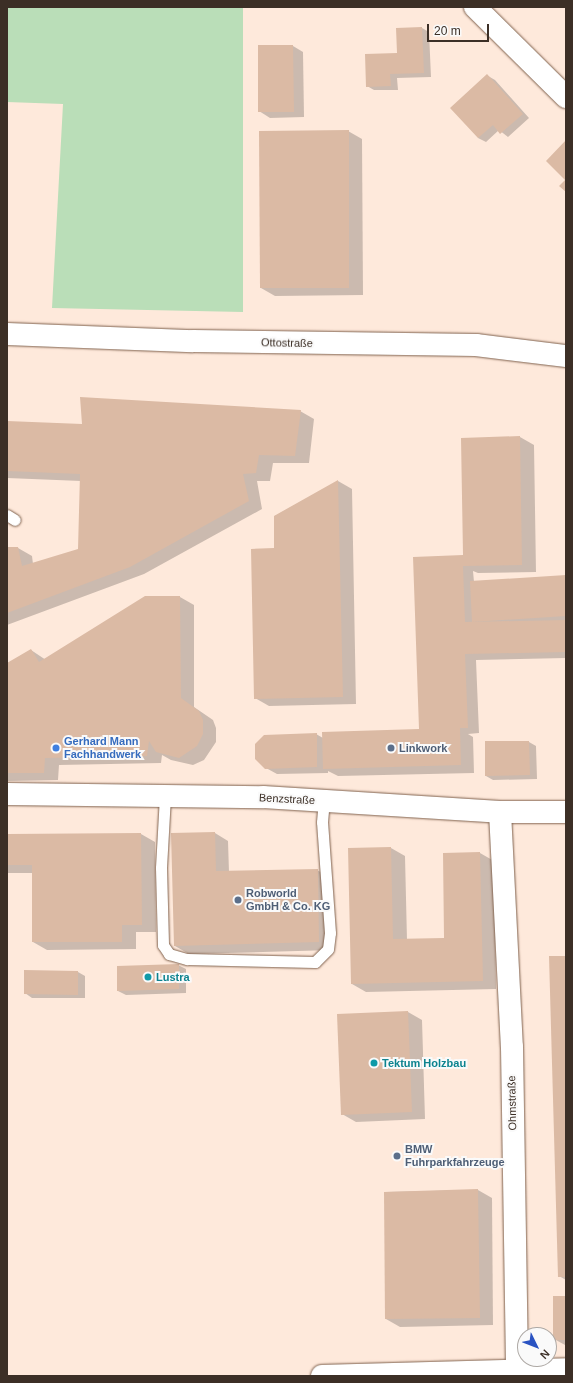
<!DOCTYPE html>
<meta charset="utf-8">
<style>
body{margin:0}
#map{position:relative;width:573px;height:1383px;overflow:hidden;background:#fee9db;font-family:Arial,sans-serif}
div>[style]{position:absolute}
.green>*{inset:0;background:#badeb8}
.shadow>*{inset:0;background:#0003}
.building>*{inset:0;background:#dbbaa4}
.roads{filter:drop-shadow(0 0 1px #80624e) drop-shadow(0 0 1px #80624e)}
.lane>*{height:11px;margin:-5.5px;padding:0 5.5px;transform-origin:5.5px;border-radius:5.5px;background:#fff}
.street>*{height:22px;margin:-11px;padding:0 11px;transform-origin:11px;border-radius:11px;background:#fff}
.dots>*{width:11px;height:11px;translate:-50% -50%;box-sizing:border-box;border:2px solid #fafafa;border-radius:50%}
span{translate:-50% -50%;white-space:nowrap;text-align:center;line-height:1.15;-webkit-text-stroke:4px #fafafa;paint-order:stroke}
.street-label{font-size:11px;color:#3c2f26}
.shop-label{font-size:11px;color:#366cbe;font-weight:700}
.left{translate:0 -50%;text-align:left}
.service-label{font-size:11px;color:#4e5e75;font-weight:700}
.culture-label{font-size:11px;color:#0d838f;font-weight:700}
.frame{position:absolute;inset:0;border:8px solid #3c2f26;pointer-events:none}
.north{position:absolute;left:517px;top:1327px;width:40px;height:40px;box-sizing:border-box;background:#fafafa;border:1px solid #aea9a5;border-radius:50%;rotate:133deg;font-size:11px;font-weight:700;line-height:16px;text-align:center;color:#3c2f26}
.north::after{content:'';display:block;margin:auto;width:14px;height:18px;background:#2a53c2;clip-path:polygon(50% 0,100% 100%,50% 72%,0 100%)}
.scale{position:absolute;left:427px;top:24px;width:62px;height:18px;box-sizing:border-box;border:2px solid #3c2f26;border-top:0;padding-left:5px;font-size:12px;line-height:14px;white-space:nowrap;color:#3c2f26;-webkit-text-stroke:3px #fafafa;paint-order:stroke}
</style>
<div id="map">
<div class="green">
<div style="clip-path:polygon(7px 7px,243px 7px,243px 312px,52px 308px,63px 104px,7px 102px)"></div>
</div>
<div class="shadow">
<div style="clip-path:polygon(422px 28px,429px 32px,431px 77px,397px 78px,398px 90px,374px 90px,367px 86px)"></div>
<div style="clip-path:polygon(293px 46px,303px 52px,304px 117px,270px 118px,259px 111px)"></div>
<div style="clip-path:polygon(488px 76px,495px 80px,529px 118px,508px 137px,499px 130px,486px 142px,478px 138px)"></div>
<div style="clip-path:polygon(348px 131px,362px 139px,363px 295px,275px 296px,261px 288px)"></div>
<div style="clip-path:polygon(300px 411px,314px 419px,309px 463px,273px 463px,270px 481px,257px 481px,262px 509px,144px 574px,7px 625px,7px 548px,18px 548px,32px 556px,33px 564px,79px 550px,81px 481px,7px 478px,7px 422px,83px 425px)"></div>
<div style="clip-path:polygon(520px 437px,534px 445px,536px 572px,478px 573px,473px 571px,474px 582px,566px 576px,566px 658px,476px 660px,479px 733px,468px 734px,473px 737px,474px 773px,338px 776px,328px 771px,328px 773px,277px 774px,266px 768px,316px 734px,323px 738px,420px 730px,464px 556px)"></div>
<div style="clip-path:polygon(338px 481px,352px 489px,356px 704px,269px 706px,255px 698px,275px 549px,275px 516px)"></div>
<div style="clip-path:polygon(180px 597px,194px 605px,194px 707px,213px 720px,216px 728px,216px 742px,204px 760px,193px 765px,171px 760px,162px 755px,161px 763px,59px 765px,58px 780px,7px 781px,7px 664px,31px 650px,46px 660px)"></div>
<div style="clip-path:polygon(529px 742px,536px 746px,537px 779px,493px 780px,486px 776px)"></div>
<div style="clip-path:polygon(215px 833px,228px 841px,229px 872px,317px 870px,331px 878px,333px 950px,189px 954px,175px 946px)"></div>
<div style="clip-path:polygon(141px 834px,155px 842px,156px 932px,136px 932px,136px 949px,47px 950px,33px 942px,33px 873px,7px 873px,7px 835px)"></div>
<div style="clip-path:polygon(391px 848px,405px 856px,407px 940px,445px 939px,480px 853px,494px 861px,496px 989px,366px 992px,352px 984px,349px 849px)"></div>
<div style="clip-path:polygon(566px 957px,566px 1280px,559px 1276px)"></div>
<div style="clip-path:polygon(178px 965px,186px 969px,186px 993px,126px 995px,118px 991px)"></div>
<div style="clip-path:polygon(25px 971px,78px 972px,85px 976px,85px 998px,32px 998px,25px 993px)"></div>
<div style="clip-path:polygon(408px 1012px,422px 1020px,425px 1119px,356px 1122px,342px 1114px)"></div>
<div style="clip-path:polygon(478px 1190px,492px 1198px,493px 1325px,400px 1327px,386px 1319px,385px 1192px)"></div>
<div style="clip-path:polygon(566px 1297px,566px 1345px,565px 1345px,554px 1339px)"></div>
</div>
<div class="building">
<div style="clip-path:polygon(422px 27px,424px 73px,390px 74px,391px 86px,366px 87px,365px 54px,397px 53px,396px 28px)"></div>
<div style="clip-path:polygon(258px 45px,293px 45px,294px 112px,258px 112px)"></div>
<div style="clip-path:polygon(487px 74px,523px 114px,500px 134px,493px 125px,478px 138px,450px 108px)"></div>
<div style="clip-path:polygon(349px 130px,349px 288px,260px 288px,259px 131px)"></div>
<div style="clip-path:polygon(566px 140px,566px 192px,559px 186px,565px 180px,546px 161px)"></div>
<div style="clip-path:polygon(80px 397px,301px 410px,295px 456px,259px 455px,256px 473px,243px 474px,249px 501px,130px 567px,7px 613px,7px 547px,18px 547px,22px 566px,78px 549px,80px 474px,7px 471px,7px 421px,82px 424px)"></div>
<div style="clip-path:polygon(520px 436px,522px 565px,463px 566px,465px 622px,566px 620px,566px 652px,465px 654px,468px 728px,460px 728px,461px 765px,323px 769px,322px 732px,419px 729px,413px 557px,463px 555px,461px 438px)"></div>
<div style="clip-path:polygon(338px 480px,343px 697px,254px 699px,251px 549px,274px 548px,274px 516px)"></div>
<div style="clip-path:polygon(566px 575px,566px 616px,472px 622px,470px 581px)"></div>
<div style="clip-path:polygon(145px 596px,180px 596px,181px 698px,199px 711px,203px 720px,203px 734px,197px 746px,179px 758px,156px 752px,149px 741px,147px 756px,45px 758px,44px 773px,7px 773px,7px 663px,31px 649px,39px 662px)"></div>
<div style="clip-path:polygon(317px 733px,317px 767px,265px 769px,255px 759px,255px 744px,264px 735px)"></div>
<div style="clip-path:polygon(485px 741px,529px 741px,530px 775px,485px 776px)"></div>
<div style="clip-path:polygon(215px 832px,216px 871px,318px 869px,319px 942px,174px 946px,171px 833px)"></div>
<div style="clip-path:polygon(141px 833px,142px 925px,122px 925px,122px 942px,32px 942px,32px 865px,7px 865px,7px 834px)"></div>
<div style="clip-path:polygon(391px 847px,393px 939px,444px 938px,443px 853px,480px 852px,483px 981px,351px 984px,348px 848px)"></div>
<div style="clip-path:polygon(549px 956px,566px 956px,566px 1277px,558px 1277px)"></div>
<div style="clip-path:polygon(179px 964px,179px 989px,117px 991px,117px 966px)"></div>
<div style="clip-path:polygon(24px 970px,78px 971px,78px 995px,24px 994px)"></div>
<div style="clip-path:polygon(408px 1011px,412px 1112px,341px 1115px,337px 1014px)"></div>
<div style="clip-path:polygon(478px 1189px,480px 1318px,385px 1319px,384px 1192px)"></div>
<div style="clip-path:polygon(553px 1296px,566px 1296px,566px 1340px,553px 1340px)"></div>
</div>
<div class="roads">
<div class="lane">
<div style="left:7px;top:515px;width:9px;rotate:32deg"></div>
<div style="left:165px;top:796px;width:72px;rotate:93.2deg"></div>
<div style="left:161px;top:868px;width:77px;rotate:88.5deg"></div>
<div style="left:163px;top:945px;width:11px;rotate:56deg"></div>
<div style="left:169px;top:954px;width:19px;rotate:16deg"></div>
<div style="left:187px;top:959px;width:128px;rotate:1.3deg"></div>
<div style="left:315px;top:962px;width:18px;rotate:-45deg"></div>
<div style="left:328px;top:949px;width:16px;rotate:-83deg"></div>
<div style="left:330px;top:933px;width:111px;rotate:-94.1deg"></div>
<div style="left:322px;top:822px;width:21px;rotate:-85deg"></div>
</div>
<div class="street">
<div style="left:475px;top:7px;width:128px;rotate:44.7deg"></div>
<div style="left:7px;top:334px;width:186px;rotate:2.2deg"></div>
<div style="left:193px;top:341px;width:283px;rotate:0.8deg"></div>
<div style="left:476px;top:345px;width:91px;rotate:7deg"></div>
<div style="left:7px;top:794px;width:256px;rotate:0.7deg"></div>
<div style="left:263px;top:797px;width:237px;rotate:3.6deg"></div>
<div style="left:500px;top:812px;width:66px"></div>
<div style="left:500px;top:812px;width:235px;rotate:87.1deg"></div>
<div style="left:512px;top:1047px;width:322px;rotate:89.1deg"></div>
<div style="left:322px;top:1376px;width:244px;rotate:-1.6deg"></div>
</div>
</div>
<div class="dots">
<div style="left:56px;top:748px;background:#3f7fe0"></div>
<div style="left:391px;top:748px;background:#5c6f8a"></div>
<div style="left:238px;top:900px;background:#5c6f8a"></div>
<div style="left:148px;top:977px;background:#0f9aa8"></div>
<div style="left:374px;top:1063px;background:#0f9aa8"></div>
<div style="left:397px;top:1156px;background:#5c6f8a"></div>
</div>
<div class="street-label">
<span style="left:287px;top:343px;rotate:1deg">Ottostraße</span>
<span style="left:287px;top:799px;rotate:3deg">Benzstraße</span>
<span style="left:512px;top:1103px;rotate:-91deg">Ohmstraße</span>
</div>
<div class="shop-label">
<span class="left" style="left:64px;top:748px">Gerhard Mann<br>Fachhandwerk</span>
</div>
<div class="service-label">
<span class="left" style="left:399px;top:748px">Linkwork</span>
<span class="left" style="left:246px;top:900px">Robworld<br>GmbH &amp; Co. KG</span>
<span class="left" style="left:405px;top:1156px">BMW<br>Fuhrparkfahrzeuge</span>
</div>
<div class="culture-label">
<span class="left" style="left:156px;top:977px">Lustra</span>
<span class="left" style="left:382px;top:1063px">Tektum Holzbau</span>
</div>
<div class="frame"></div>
<div class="north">N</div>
<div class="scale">20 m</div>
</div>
